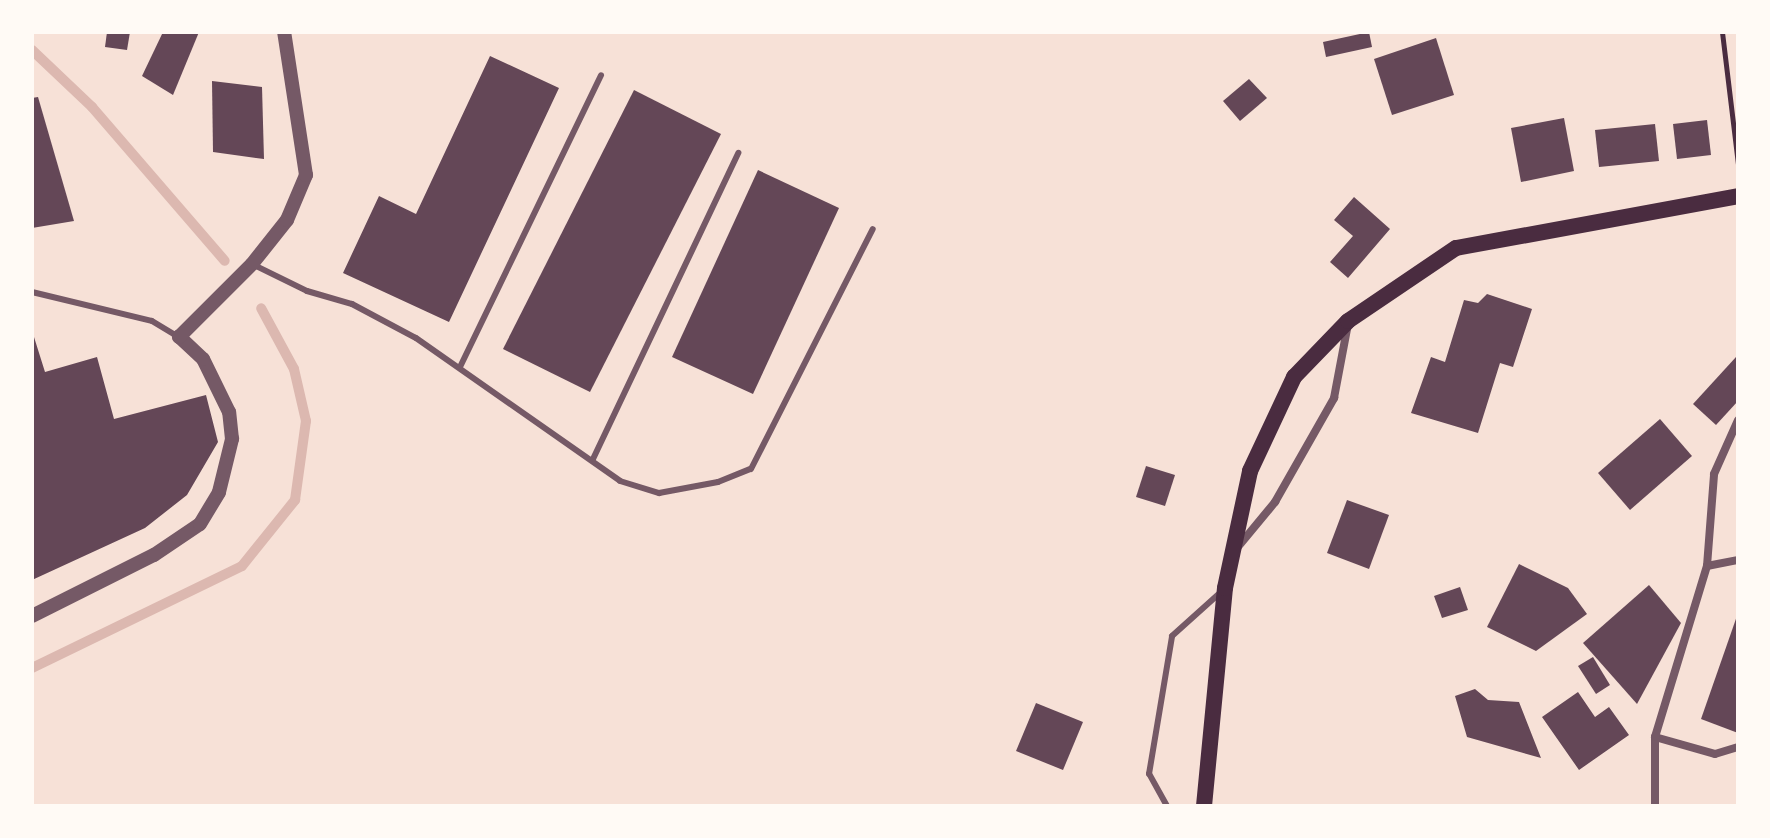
<!DOCTYPE html>
<style>
body{margin:0}
#map{position:relative;width:1770px;height:838px;overflow:hidden;background:#f7e1d7;font-family:Roboto,sans-serif}
div>[style]{position:absolute}
.stream>*{height:10px;margin:-5px;padding:0 5px;transform-origin:5px;border-radius:5px;background:#dcb8b0}
.building>*{inset:0;background:#644757}
.path>*{height:5px;margin:-2.5px;padding:0 2.5px;transform-origin:2.5px;border-radius:2.5px;background:#4a2c40}
.service>*{height:6px;margin:-3px;padding:0 3px;transform-origin:3px;border-radius:3px;background:#755966}
.minor>*{height:8px;margin:-4px;padding:0 4px;transform-origin:4px;border-radius:4px;background:#755966}
.tertiary>*{height:14px;margin:-7px;padding:0 7px;transform-origin:7px;border-radius:7px;background:#755966}
.secondary>*{height:16px;margin:-8px;padding:0 8px;transform-origin:8px;border-radius:8px;background:#4a2c40}
span{translate:-50% -50%;white-space:nowrap;text-align:center;line-height:1.15;-webkit-text-stroke:7px #fffaf5;paint-order:stroke}
.frame{position:absolute;inset:0;border:34px solid #fffaf5;pointer-events:none}
</style>
<div id="map">
<div class="stream">
<div style="left:32px;top:50px;width:83px;rotate:43.5deg"></div>
<div style="left:92px;top:107px;width:203px;rotate:49.2deg"></div>
<div style="left:32px;top:668px;width:233px;rotate:-25.9deg"></div>
<div style="left:242px;top:566px;width:85px;rotate:-51.2deg"></div>
<div style="left:295px;top:500px;width:80px;rotate:-82.1deg"></div>
<div style="left:306px;top:421px;width:53px;rotate:-103deg"></div>
<div style="left:294px;top:369px;width:69px;rotate:-118.4deg"></div>
</div>
<div class="building">
<div style="clip-path:polygon(107px 32px,130px 32px,127px 50px,105px 47px)"></div>
<div style="clip-path:polygon(163px 32px,199px 32px,173px 95px,142px 76px)"></div>
<div style="clip-path:polygon(1369px 32px,1372px 47px,1326px 57px,1323px 42px)"></div>
<div style="clip-path:polygon(1436px 38px,1454px 95px,1392px 115px,1374px 59px)"></div>
<div style="clip-path:polygon(490px 56px,559px 88px,449px 322px,343px 273px,379px 196px,416px 214px)"></div>
<div style="clip-path:polygon(1249px 79px,1267px 98px,1240px 121px,1223px 101px)"></div>
<div style="clip-path:polygon(212px 81px,262px 87px,264px 159px,213px 152px)"></div>
<div style="clip-path:polygon(634px 90px,721px 134px,590px 392px,503px 349px)"></div>
<div style="clip-path:polygon(38px 97px,74px 221px,32px 228px,32px 98px)"></div>
<div style="clip-path:polygon(1564px 118px,1574px 171px,1521px 182px,1511px 128px)"></div>
<div style="clip-path:polygon(1707px 120px,1711px 155px,1677px 159px,1673px 124px)"></div>
<div style="clip-path:polygon(1655px 124px,1659px 161px,1599px 167px,1595px 130px)"></div>
<div style="clip-path:polygon(758px 170px,839px 208px,753px 394px,672px 357px)"></div>
<div style="clip-path:polygon(1354px 197px,1390px 229px,1348px 278px,1330px 262px,1353px 236px,1334px 220px)"></div>
<div style="clip-path:polygon(1487px 294px,1532px 309px,1513px 367px,1500px 363px,1478px 433px,1411px 413px,1431px 357px,1445px 362px,1464px 300px,1478px 303px)"></div>
<div style="clip-path:polygon(34px 337px,45px 372px,97px 357px,114px 419px,206px 395px,218px 442px,187px 495px,145px 528px,32px 580px)"></div>
<div style="clip-path:polygon(1736px 357px,1738px 401px,1716px 425px,1693px 404px)"></div>
<div style="clip-path:polygon(1660px 419px,1692px 456px,1630px 510px,1598px 473px)"></div>
<div style="clip-path:polygon(1146px 466px,1175px 475px,1165px 506px,1136px 497px)"></div>
<div style="clip-path:polygon(1347px 500px,1389px 515px,1369px 569px,1327px 553px)"></div>
<div style="clip-path:polygon(1519px 564px,1568px 588px,1587px 614px,1536px 651px,1487px 627px)"></div>
<div style="clip-path:polygon(1649px 585px,1681px 623px,1637px 704px,1583px 643px)"></div>
<div style="clip-path:polygon(1460px 587px,1468px 610px,1442px 618px,1434px 596px)"></div>
<div style="clip-path:polygon(1738px 613px,1738px 733px,1701px 719px)"></div>
<div style="clip-path:polygon(1593px 657px,1610px 685px,1596px 694px,1578px 666px)"></div>
<div style="clip-path:polygon(1475px 689px,1488px 700px,1519px 702px,1541px 758px,1467px 737px,1455px 696px)"></div>
<div style="clip-path:polygon(1578px 692px,1595px 717px,1609px 707px,1629px 735px,1579px 770px,1542px 717px)"></div>
<div style="clip-path:polygon(1036px 703px,1083px 722px,1063px 770px,1016px 751px)"></div>
</div>
<div class="path">
<div style="left:1722px;top:32px;width:134px;rotate:83.1deg"></div>
</div>
<div class="service">
<div style="left:252px;top:264px;width:61px;rotate:26.1deg"></div>
<div style="left:307px;top:291px;width:47px;rotate:16.1deg"></div>
<div style="left:352px;top:304px;width:72px;rotate:28deg"></div>
<div style="left:416px;top:338px;width:249px;rotate:35deg"></div>
<div style="left:620px;top:481px;width:41px;rotate:17.1deg"></div>
<div style="left:659px;top:493px;width:60px;rotate:-10.6deg"></div>
<div style="left:718px;top:482px;width:35px;rotate:-22deg"></div>
<div style="left:751px;top:469px;width:269px;rotate:-63.1deg"></div>
<div style="left:32px;top:292px;width:123px;rotate:13.6deg"></div>
<div style="left:152px;top:321px;width:31px;rotate:31deg"></div>
<div style="left:460px;top:367px;width:324px;rotate:-64.2deg"></div>
<div style="left:593px;top:459px;width:339px;rotate:-64.6deg"></div>
<div style="left:1167px;top:806px;width:37px;rotate:-119deg"></div>
<div style="left:1149px;top:774px;width:140px;rotate:-80.5deg"></div>
<div style="left:1172px;top:636px;width:67px;rotate:-42deg"></div>
</div>
<div class="minor">
<div style="left:1237px;top:548px;width:60px;rotate:-50.4deg"></div>
<div style="left:1275px;top:502px;width:120px;rotate:-60.4deg"></div>
<div style="left:1334px;top:398px;width:75px;rotate:-79.3deg"></div>
<div style="left:1707px;top:566px;width:32px;rotate:-11deg"></div>
<div style="left:1655px;top:737px;width:62px;rotate:15.8deg"></div>
<div style="left:1715px;top:754px;width:24px;rotate:-17deg"></div>
<div style="left:1655px;top:806px;width:69px;rotate:-90deg"></div>
<div style="left:1655px;top:737px;width:179px;rotate:-73.1deg"></div>
<div style="left:1707px;top:566px;width:92px;rotate:-85.6deg"></div>
<div style="left:1714px;top:474px;width:59px;rotate:-66deg"></div>
</div>
<div class="tertiary">
<div style="left:32px;top:616px;width:136px;rotate:-26.6deg"></div>
<div style="left:154px;top:555px;width:55px;rotate:-34deg"></div>
<div style="left:200px;top:524px;width:37px;rotate:-59deg"></div>
<div style="left:219px;top:492px;width:55px;rotate:-76.2deg"></div>
<div style="left:232px;top:439px;width:27px;rotate:-96deg"></div>
<div style="left:229px;top:412px;width:59px;rotate:-116.1deg"></div>
<div style="left:203px;top:359px;width:33px;rotate:-137deg"></div>
<div style="left:179px;top:337px;width:103px;rotate:-45deg"></div>
<div style="left:252px;top:264px;width:56px;rotate:-51.5deg"></div>
<div style="left:287px;top:220px;width:49px;rotate:-67.1deg"></div>
<div style="left:306px;top:175px;width:145px;rotate:-98.7deg"></div>
</div>
<div class="secondary">
<div style="left:1204px;top:806px;width:219px;rotate:-84.5deg"></div>
<div style="left:1225px;top:588px;width:120px;rotate:-77.9deg"></div>
<div style="left:1250px;top:471px;width:104px;rotate:-64.9deg"></div>
<div style="left:1294px;top:377px;width:78px;rotate:-46deg"></div>
<div style="left:1348px;top:321px;width:130px;rotate:-34.1deg"></div>
<div style="left:1456px;top:248px;width:287px;rotate:-10.4deg"></div>
</div>
<div class="frame"></div>
</div>
